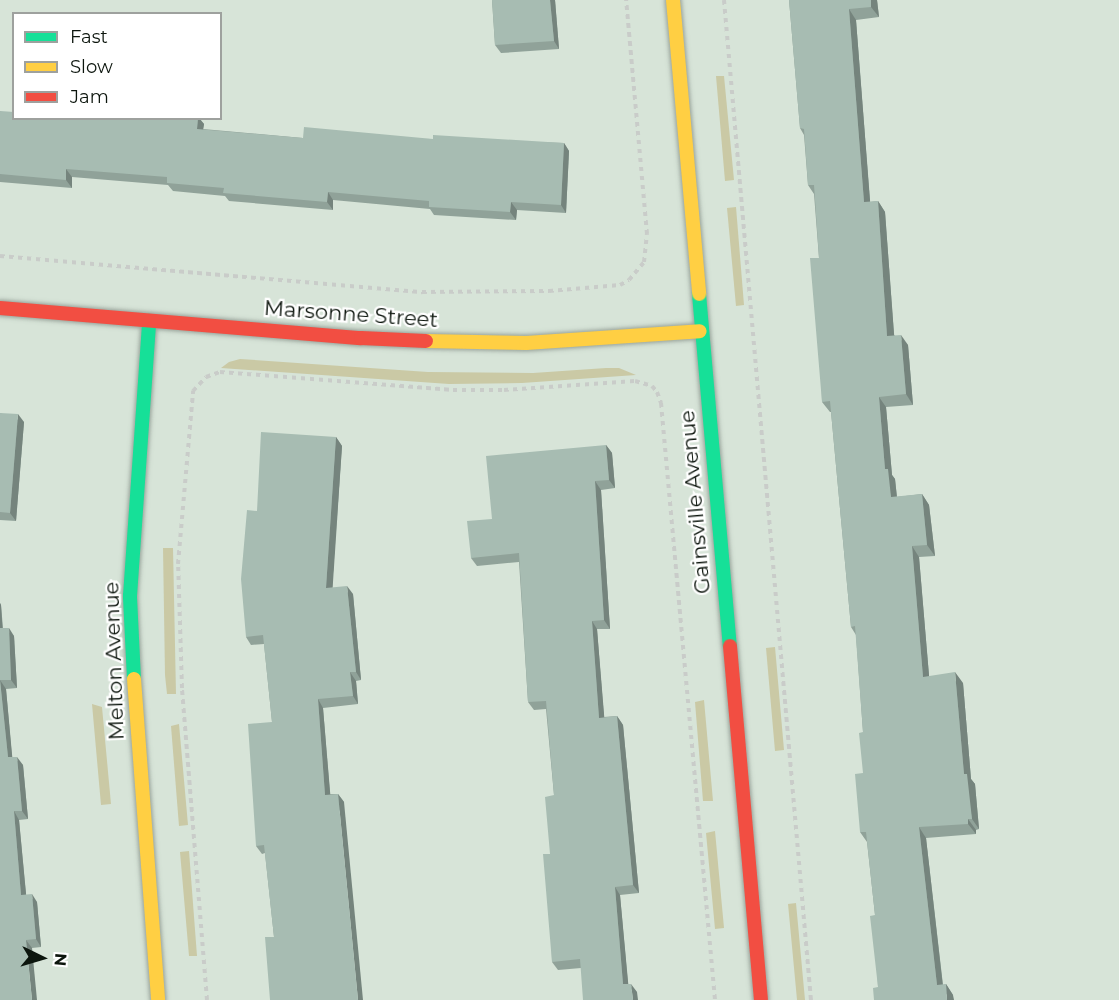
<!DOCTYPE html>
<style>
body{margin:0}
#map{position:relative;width:1119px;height:1000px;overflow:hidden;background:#d7e4d8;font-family:Montserrat,sans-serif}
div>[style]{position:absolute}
.green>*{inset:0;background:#cac9a5}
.path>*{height:4px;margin-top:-2px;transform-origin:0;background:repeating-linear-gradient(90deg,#c9ccc9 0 4.5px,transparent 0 9px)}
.roads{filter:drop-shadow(0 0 2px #9aa59c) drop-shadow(0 0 2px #9aa59c)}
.fast>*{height:14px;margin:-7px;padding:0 7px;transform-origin:7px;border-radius:7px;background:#16e098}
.slow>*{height:14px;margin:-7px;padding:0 7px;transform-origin:7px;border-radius:7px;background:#ffcf43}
.jam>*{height:14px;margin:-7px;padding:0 7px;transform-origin:7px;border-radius:7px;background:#f24e42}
.wall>*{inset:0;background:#90a299}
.shaded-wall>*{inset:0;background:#75847d}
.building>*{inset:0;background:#a7bcb2}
span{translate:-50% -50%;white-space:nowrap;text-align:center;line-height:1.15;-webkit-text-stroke:4.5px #fff;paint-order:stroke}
.street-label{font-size:21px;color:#0c150d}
.legend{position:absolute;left:12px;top:12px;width:210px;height:108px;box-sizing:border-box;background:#fff;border:2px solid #9ea19e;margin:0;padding:8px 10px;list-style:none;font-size:18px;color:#0c150d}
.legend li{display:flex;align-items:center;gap:12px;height:30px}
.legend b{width:30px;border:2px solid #9ea19e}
.north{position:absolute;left:12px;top:928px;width:60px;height:60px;-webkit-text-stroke:4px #fff;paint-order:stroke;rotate:95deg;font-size:16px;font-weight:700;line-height:24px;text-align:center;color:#0c150d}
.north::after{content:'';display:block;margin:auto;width:21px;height:27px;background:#0c150d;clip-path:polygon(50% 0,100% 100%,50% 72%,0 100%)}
</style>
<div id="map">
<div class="green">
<div style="clip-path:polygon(716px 76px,724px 76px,734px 180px,725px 181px)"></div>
<div style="clip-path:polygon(736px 207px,744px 305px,736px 306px,727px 208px)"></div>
<div style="clip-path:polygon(240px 359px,428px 372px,533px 373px,606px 368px,619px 368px,636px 375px,522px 383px,449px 384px,221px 368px,229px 362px)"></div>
<div style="clip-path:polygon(163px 548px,173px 548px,176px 694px,167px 694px,165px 675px)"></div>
<div style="clip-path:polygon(775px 647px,784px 750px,775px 751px,766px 648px)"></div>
<div style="clip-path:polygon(704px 700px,713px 801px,703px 801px,695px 702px)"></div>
<div style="clip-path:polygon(92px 704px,102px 707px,111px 804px,101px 805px)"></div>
<div style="clip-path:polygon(179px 724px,188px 825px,179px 826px,171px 726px)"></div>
<div style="clip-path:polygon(715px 831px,724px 928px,715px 929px,706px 833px)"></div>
<div style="clip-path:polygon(189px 851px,197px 956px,189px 956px,180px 852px)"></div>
<div style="clip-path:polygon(796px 903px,805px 1000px,797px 1000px,788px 904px)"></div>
</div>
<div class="path">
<div style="left:724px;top:0;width:1004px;rotate:85.03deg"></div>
<div style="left:0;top:256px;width:424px;rotate:4.9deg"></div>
<div style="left:422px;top:292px;width:127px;rotate:-0.5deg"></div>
<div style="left:549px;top:291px;width:71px;rotate:-4.8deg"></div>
<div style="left:620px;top:285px;width:10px;rotate:-29deg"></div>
<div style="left:629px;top:280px;width:23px;rotate:-50deg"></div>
<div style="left:644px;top:262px;width:28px;rotate:-84deg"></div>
<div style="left:647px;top:234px;width:235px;rotate:-95.1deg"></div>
<div style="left:207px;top:1000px;width:313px;rotate:-94.6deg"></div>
<div style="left:182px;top:688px;width:124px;rotate:-91.8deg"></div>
<div style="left:178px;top:564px;width:174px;rotate:-85deg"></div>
<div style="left:193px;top:391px;width:19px;rotate:-47deg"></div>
<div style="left:206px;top:377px;width:15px;rotate:-20deg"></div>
<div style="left:220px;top:372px;width:234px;rotate:4.4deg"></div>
<div style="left:453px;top:390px;width:51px"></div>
<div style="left:504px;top:390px;width:131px;rotate:-3.9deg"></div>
<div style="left:635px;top:381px;width:18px;rotate:16deg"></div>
<div style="left:652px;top:386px;width:8px;rotate:50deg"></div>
<div style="left:657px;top:392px;width:12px;rotate:70deg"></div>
<div style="left:661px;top:403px;width:599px;rotate:84.83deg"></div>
</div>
<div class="roads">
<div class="fast">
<div style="left:699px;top:294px;width:353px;rotate:85deg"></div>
<div style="left:134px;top:679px;width:83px;rotate:-92.8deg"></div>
<div style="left:130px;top:596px;width:276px;rotate:-86deg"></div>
</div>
<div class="slow">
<div style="left:673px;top:0;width:295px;rotate:84.9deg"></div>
<div style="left:426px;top:341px;width:100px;rotate:1.1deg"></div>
<div style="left:526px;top:343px;width:174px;rotate:-3.9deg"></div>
<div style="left:134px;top:679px;width:322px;rotate:85.7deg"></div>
</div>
<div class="jam">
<div style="left:0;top:308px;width:362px;rotate:4.8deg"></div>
<div style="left:361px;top:338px;width:65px;rotate:2.6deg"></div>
<div style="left:730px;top:646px;width:355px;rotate:85deg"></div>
</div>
</div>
<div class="wall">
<div style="clip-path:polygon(492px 0,555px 0,559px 49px,501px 53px,495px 45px)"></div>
<div style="clip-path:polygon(789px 0,877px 0,879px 17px,856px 20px,870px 202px,878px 201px,885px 212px,894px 335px,908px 345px,913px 405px,886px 407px,892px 475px,895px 479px,897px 497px,922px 494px,929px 505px,935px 556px,919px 557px,929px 676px,963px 683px,971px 779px,975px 784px,979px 829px,976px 830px,976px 834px,926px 838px,943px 985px,946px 984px,953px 995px,878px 987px,875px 915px,867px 842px,860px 832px,863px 773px,863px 732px,856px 635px,851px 627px,831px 412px,830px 412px,822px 402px,819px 258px,814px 194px,808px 185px,804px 135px,800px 128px)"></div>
<div style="clip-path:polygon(0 111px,14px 118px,199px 118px,204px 124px,203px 129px,303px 138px,433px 139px,564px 143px,569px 151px,566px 213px,517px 210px,516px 220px,434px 215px,430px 209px,333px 200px,333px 210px,229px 201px,225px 196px,173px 191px,168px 185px,72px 177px,72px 188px,0 182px)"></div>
<div style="clip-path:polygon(0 413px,24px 422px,16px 521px,0 520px)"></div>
<div style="clip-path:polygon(336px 437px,342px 446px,332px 588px,353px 594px,361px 680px,356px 681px,358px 704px,323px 708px,330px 794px,338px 794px,344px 802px,274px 937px,265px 853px,262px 854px,256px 846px,272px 722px,264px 644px,251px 645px,246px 637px)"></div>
<div style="clip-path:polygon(606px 445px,612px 453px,615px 488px,601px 490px,610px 629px,597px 629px,604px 717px,617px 716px,623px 725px,639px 893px,620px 895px,628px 984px,637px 992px,581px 968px,558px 970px,552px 962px,550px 854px,554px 795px,546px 709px,534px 710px,528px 702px,519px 562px,477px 566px,471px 558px,492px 519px)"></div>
<div style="clip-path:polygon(0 603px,1px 605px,3px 628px,14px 636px,17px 688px,6px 689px,12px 757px,23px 765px,28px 819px,19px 820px,26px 895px,37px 902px,41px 947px,32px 948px,0 1000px)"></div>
</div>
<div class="shaded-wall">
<div style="clip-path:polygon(550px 0,555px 0,559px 49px,554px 41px)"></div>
<div style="clip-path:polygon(871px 0,877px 0,879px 17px,871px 7px)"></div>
<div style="clip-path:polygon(849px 9px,856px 20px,871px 213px,864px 202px)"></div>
<div style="clip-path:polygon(198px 118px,199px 118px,204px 124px,202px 137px,197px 129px)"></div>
<div style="clip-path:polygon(564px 143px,569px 151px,566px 213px,561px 205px)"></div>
<div style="clip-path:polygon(66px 169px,72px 177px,72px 188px,66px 180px)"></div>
<div style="clip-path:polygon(328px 192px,333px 200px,333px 210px,327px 202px)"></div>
<div style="clip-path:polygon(878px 201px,885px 212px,895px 347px,887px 336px)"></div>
<div style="clip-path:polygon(511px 202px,517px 210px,516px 220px,510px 212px)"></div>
<div style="clip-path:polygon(901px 335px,908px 345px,913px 405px,906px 394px)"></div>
<div style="clip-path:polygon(879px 397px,886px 407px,892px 475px,895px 479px,898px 508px,891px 497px,885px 469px)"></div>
<div style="clip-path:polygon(18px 414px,24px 422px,16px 521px,10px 513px)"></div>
<div style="clip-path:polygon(336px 437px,342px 446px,332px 597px,326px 588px)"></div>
<div style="clip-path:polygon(606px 445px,612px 453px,615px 488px,609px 480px)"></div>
<div style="clip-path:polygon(595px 481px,601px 490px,610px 629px,604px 620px)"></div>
<div style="clip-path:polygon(922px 494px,929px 505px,935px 556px,927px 545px)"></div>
<div style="clip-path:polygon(912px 546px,919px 557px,930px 687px,923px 677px)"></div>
<div style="clip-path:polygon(347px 586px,353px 594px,361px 680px,356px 672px)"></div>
<div style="clip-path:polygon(0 603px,1px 605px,3px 637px,0 632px)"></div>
<div style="clip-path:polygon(592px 621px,597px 629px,605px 726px,599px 718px)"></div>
<div style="clip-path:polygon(9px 628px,14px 636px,17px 688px,11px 680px)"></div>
<div style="clip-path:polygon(350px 672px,356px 681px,358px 704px,353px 696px)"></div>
<div style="clip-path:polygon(955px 672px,963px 683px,971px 779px,975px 784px,979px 829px,972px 819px,964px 774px)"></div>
<div style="clip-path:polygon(0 680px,6px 689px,13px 765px,8px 757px)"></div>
<div style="clip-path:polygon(318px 699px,323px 708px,331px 803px,325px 795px)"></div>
<div style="clip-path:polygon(617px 716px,623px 725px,639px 893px,633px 885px)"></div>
<div style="clip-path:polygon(17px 757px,23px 765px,28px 819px,22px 811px)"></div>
<div style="clip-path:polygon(338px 794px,344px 802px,363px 1000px,358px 1000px)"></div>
<div style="clip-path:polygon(14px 811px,19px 820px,27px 904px,21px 895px)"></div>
<div style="clip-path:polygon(968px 819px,976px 830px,976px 834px,968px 824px)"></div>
<div style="clip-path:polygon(919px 827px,926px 838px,944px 996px,937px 985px)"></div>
<div style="clip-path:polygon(615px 887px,620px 895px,629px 992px,623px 984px)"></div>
<div style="clip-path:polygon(32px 894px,37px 902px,41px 947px,36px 939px)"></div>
<div style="clip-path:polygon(26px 940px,32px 948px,37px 1000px,32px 1000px)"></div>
<div style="clip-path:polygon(631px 984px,637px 992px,638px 1000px,633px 1000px)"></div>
<div style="clip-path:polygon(946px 984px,953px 995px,954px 1000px,947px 1000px)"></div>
</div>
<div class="building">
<div style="clip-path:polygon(492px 0,550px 0,554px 41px,495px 45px)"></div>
<div style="clip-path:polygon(789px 0,871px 0,871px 7px,849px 9px,864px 202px,878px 201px,887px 336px,901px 335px,906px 394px,879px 397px,885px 469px,888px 469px,891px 497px,922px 494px,927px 545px,912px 546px,923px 677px,955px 672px,964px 774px,967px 774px,972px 819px,968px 819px,968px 824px,919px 827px,937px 985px,946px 984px,947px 1000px,874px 1000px,873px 988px,878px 987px,870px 916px,875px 915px,866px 832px,860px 832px,855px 774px,863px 773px,859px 733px,863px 732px,855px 626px,851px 627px,830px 401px,822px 402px,810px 258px,819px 258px,814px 185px,808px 185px,804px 129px,800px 128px)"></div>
<div style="clip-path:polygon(0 111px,14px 112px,14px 118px,198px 118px,197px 129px,303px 138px,304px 127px,433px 139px,433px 135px,564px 143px,561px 205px,511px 202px,510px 212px,429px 207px,429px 201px,328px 192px,327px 202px,223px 193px,224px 188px,167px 183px,167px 177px,66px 169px,66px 180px,0 174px)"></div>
<div style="clip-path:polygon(0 413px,18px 414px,10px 513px,0 512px)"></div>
<div style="clip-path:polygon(261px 432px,336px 437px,326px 588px,347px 586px,356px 672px,350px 672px,353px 696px,318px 699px,325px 795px,338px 794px,358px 1000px,270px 1000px,265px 937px,274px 937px,264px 845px,256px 846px,248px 724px,272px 722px,263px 635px,246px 637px,241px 579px,247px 510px,257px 511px)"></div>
<div style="clip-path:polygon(606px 445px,609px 480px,595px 481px,604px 620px,592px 621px,599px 718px,617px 716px,633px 885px,615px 887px,623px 984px,631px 984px,633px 1000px,583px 1000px,580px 959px,552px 962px,543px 854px,550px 854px,545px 797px,554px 795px,546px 701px,528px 702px,519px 553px,471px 558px,467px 521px,492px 519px,486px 456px)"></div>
<div style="clip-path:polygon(0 628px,9px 628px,11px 680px,0 680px,8px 757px,17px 757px,22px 811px,14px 811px,21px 895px,32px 894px,36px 939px,26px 940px,32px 1000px,0 1000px)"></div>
</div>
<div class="street-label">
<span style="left:351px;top:314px;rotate:4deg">Marsonne Street</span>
<span style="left:695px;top:502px;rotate:-95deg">Gainsville Avenue</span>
<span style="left:114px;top:661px;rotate:-92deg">Melton Avenue</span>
</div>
<ul class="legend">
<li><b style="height:8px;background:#16e098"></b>Fast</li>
<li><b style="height:8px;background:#ffcf43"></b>Slow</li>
<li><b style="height:8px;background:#f24e42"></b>Jam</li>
</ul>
<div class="north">N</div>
</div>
